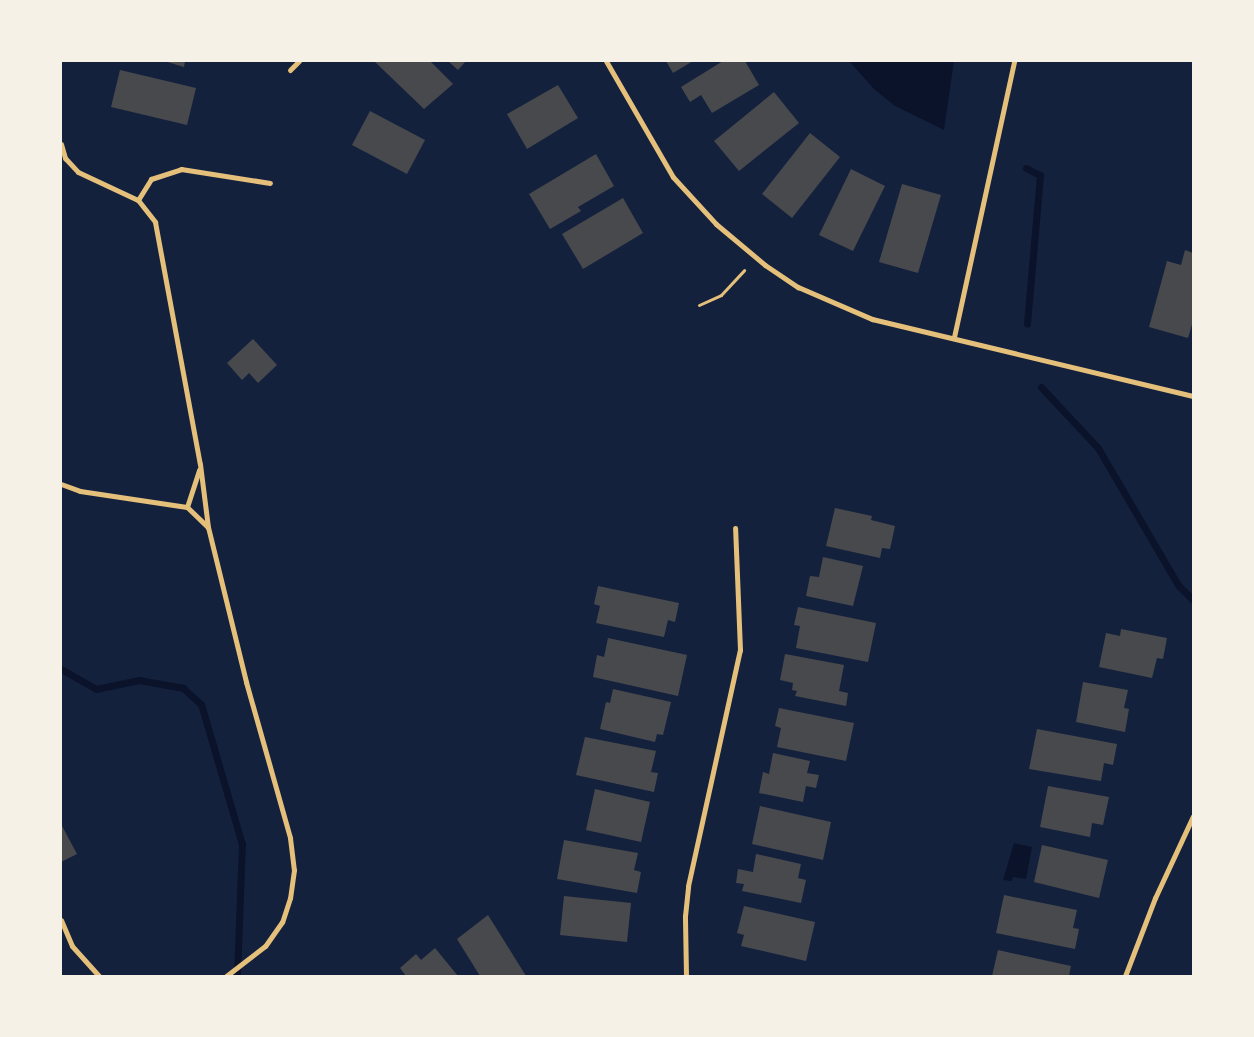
<!DOCTYPE html>
<style>
body{margin:0}
#map{position:relative;width:1254px;height:1037px;overflow:hidden;background:#14213d;font-family:Helvetica,sans-serif}
div>[style]{position:absolute}
.water>*{inset:0;background:#0b132b}
.stream>*{height:7px;margin:-3.5px;padding:0 3.5px;transform-origin:3.5px;border-radius:3.5px;background:#0b132b}
.building>*{inset:0;background:#48494c}
.path>*{height:3px;margin:-1.5px;padding:0 1.5px;transform-origin:1.5px;border-radius:1.5px;background:#e5c07b}
.minor>*{height:5px;margin:-2.5px;padding:0 2.5px;transform-origin:2.5px;border-radius:2.5px;background:#e5c07b}
span{translate:-50% -50%;white-space:nowrap;text-align:center;line-height:1.15;-webkit-text-stroke:4px #f6f1e7;paint-order:stroke}
.frame{position:absolute;inset:0;border:62px solid #f6f1e7;pointer-events:none}
</style>
<div id="map">
<div class="water">
<div style="clip-path:polygon(849px 61px,954px 61px,944px 130px,895px 106px,874px 89px)"></div>
<div style="clip-path:polygon(1014px 843px,1032px 847px,1026px 879px,1013px 877px,1012px 881px,1003px 880px)"></div>
</div>
<div class="stream">
<div style="left:1026px;top:168px;width:16px;rotate:27deg"></div>
<div style="left:1040px;top:175px;width:149px;rotate:95deg"></div>
<div style="left:1041px;top:387px;width:83px;rotate:46.9deg"></div>
<div style="left:1098px;top:448px;width:159px;rotate:59.7deg"></div>
<div style="left:1178px;top:585px;width:21px;rotate:45deg"></div>
<div style="left:61px;top:669px;width:40px;rotate:29.7deg"></div>
<div style="left:96px;top:689px;width:44px;rotate:-11.8deg"></div>
<div style="left:139px;top:680px;width:45px;rotate:10.3deg"></div>
<div style="left:183px;top:688px;width:24px;rotate:42deg"></div>
<div style="left:201px;top:704px;width:146px;rotate:73.7deg"></div>
<div style="left:242px;top:844px;width:132px;rotate:92.2deg"></div>
</div>
<div class="building">
<div style="clip-path:polygon(164px 61px,185px 61px,184px 67px)"></div>
<div style="clip-path:polygon(374px 61px,430px 61px,453px 84px,424px 109px)"></div>
<div style="clip-path:polygon(448px 61px,466px 61px,458px 70px)"></div>
<div style="clip-path:polygon(666px 61px,693px 61px,673px 73px)"></div>
<div style="clip-path:polygon(723px 61px,745px 61px,759px 85px,712px 113px,701px 95px,690px 102px,681px 87px)"></div>
<div style="clip-path:polygon(120px 70px,196px 88px,187px 125px,111px 107px)"></div>
<div style="clip-path:polygon(558px 85px,578px 118px,527px 149px,507px 114px)"></div>
<div style="clip-path:polygon(774px 92px,799px 123px,739px 171px,714px 141px)"></div>
<div style="clip-path:polygon(370px 111px,425px 140px,407px 174px,352px 145px)"></div>
<div style="clip-path:polygon(810px 133px,840px 157px,792px 218px,762px 194px)"></div>
<div style="clip-path:polygon(596px 154px,614px 186px,578px 207px,581px 211px,550px 229px,529px 194px)"></div>
<div style="clip-path:polygon(851px 169px,885px 186px,853px 251px,819px 235px)"></div>
<div style="clip-path:polygon(902px 184px,941px 195px,918px 273px,879px 262px)"></div>
<div style="clip-path:polygon(623px 198px,643px 233px,583px 269px,562px 234px)"></div>
<div style="clip-path:polygon(1185px 250px,1193px 253px,1193px 321px,1188px 338px,1149px 327px,1167px 261px,1181px 265px)"></div>
<div style="clip-path:polygon(253px 339px,277px 365px,258px 383px,249px 373px,242px 380px,227px 363px)"></div>
<div style="clip-path:polygon(835px 508px,872px 516px,871px 520px,895px 526px,890px 549px,882px 548px,880px 558px,826px 546px)"></div>
<div style="clip-path:polygon(823px 557px,863px 566px,853px 606px,806px 596px,810px 576px,819px 577px)"></div>
<div style="clip-path:polygon(598px 586px,679px 603px,675px 622px,668px 620px,664px 637px,596px 623px,600px 606px,594px 604px)"></div>
<div style="clip-path:polygon(798px 607px,876px 623px,868px 662px,796px 648px,800px 626px,794px 625px)"></div>
<div style="clip-path:polygon(1121px 629px,1167px 638px,1163px 659px,1157px 658px,1152px 678px,1099px 667px,1106px 633px,1120px 636px)"></div>
<div style="clip-path:polygon(608px 638px,687px 655px,678px 696px,593px 677px,597px 655px,604px 657px)"></div>
<div style="clip-path:polygon(785px 654px,844px 665px,839px 691px,848px 693px,846px 706px,795px 696px,797px 691px,792px 690px,793px 683px,780px 680px)"></div>
<div style="clip-path:polygon(1083px 682px,1128px 690px,1124px 708px,1129px 709px,1125px 732px,1076px 722px)"></div>
<div style="clip-path:polygon(613px 689px,671px 702px,663px 735px,657px 734px,655px 742px,600px 729px,606px 702px,610px 703px)"></div>
<div style="clip-path:polygon(779px 708px,854px 723px,846px 761px,777px 747px,781px 728px,775px 726px)"></div>
<div style="clip-path:polygon(1037px 729px,1117px 744px,1113px 765px,1104px 763px,1101px 781px,1029px 769px)"></div>
<div style="clip-path:polygon(585px 737px,656px 751px,651px 772px,658px 773px,654px 792px,576px 775px)"></div>
<div style="clip-path:polygon(773px 753px,810px 761px,807px 773px,819px 775px,816px 788px,806px 786px,803px 802px,759px 793px,763px 772px,769px 774px)"></div>
<div style="clip-path:polygon(1048px 786px,1109px 797px,1103px 825px,1092px 823px,1090px 837px,1040px 827px)"></div>
<div style="clip-path:polygon(595px 789px,650px 802px,641px 842px,586px 830px)"></div>
<div style="clip-path:polygon(760px 806px,831px 822px,823px 860px,752px 844px)"></div>
<div style="clip-path:polygon(61px 824px,77px 854px,61px 862px)"></div>
<div style="clip-path:polygon(564px 840px,638px 853px,634px 870px,641px 872px,637px 893px,557px 879px)"></div>
<div style="clip-path:polygon(1042px 845px,1108px 860px,1099px 898px,1034px 882px)"></div>
<div style="clip-path:polygon(756px 854px,801px 864px,798px 878px,806px 880px,801px 903px,742px 891px,744px 884px,736px 883px,738px 869px,753px 872px)"></div>
<div style="clip-path:polygon(1004px 895px,1077px 910px,1073px 928px,1079px 929px,1075px 949px,996px 933px)"></div>
<div style="clip-path:polygon(564px 896px,631px 903px,627px 942px,560px 935px)"></div>
<div style="clip-path:polygon(744px 906px,815px 922px,806px 961px,741px 946px,744px 935px,737px 933px)"></div>
<div style="clip-path:polygon(488px 915px,526px 976px,480px 976px,457px 939px)"></div>
<div style="clip-path:polygon(435px 948px,458px 976px,406px 976px,400px 968px,416px 954px,421px 960px)"></div>
<div style="clip-path:polygon(998px 950px,1071px 966px,1069px 976px,992px 976px)"></div>
</div>
<div class="path">
<div style="left:699px;top:305px;width:24px;rotate:-24deg"></div>
<div style="left:721px;top:295px;width:34px;rotate:-47deg"></div>
</div>
<div class="minor">
<div style="left:606px;top:61px;width:134px;rotate:60deg"></div>
<div style="left:673px;top:177px;width:64px;rotate:47.5deg"></div>
<div style="left:716px;top:224px;width:64px;rotate:39.9deg"></div>
<div style="left:765px;top:265px;width:40px;rotate:34deg"></div>
<div style="left:798px;top:287px;width:81px;rotate:23.4deg"></div>
<div style="left:872px;top:319px;width:330px;rotate:13.5deg"></div>
<div style="left:290px;top:70px;width:13px;rotate:-45deg"></div>
<div style="left:61px;top:144px;width:15px;rotate:74deg"></div>
<div style="left:65px;top:158px;width:19px;rotate:47deg"></div>
<div style="left:78px;top:172px;width:66px;rotate:25deg"></div>
<div style="left:138px;top:200px;width:28px;rotate:52deg"></div>
<div style="left:155px;top:222px;width:246px;rotate:79.5deg"></div>
<div style="left:200px;top:464px;width:64px;rotate:82.8deg"></div>
<div style="left:208px;top:527px;width:160px;rotate:76.2deg"></div>
<div style="left:246px;top:682px;width:162px;rotate:74.2deg"></div>
<div style="left:290px;top:838px;width:32px;rotate:83deg"></div>
<div style="left:294px;top:870px;width:28px;rotate:98deg"></div>
<div style="left:290px;top:898px;width:25px;rotate:108deg"></div>
<div style="left:282px;top:922px;width:29px;rotate:125deg"></div>
<div style="left:265px;top:946px;width:49px;rotate:142.4deg"></div>
<div style="left:138px;top:200px;width:25px;rotate:-58deg"></div>
<div style="left:151px;top:179px;width:32px;rotate:-18deg"></div>
<div style="left:181px;top:169px;width:90px;rotate:8.9deg"></div>
<div style="left:954px;top:337px;width:282px;rotate:-77.7deg"></div>
<div style="left:61px;top:484px;width:20px;rotate:20deg"></div>
<div style="left:80px;top:491px;width:108px;rotate:8.5deg"></div>
<div style="left:187px;top:507px;width:29px;rotate:44deg"></div>
<div style="left:187px;top:507px;width:39px;rotate:-72deg"></div>
<div style="left:61px;top:920px;width:28px;rotate:67deg"></div>
<div style="left:72px;top:946px;width:40px;rotate:48deg"></div>
<div style="left:686px;top:976px;width:60px;rotate:-91deg"></div>
<div style="left:685px;top:916px;width:30px;rotate:-84deg"></div>
<div style="left:688px;top:886px;width:242px;rotate:-77.6deg"></div>
<div style="left:740px;top:650px;width:122px;rotate:-92.3deg"></div>
<div style="left:1125px;top:976px;width:84px;rotate:-69deg"></div>
<div style="left:1155px;top:898px;width:90px;rotate:-65.1deg"></div>
</div>
<div class="frame"></div>
</div>
